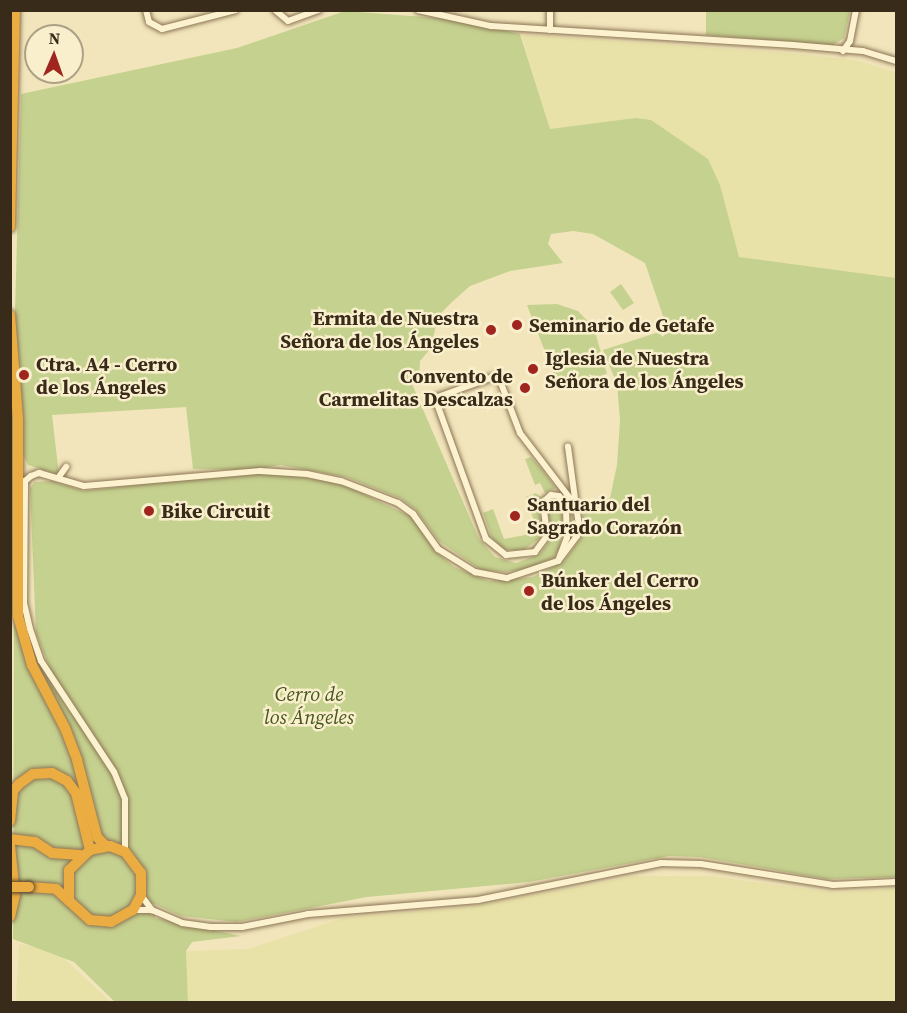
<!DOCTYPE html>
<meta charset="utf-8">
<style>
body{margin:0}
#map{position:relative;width:907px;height:1013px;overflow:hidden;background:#f2e5bb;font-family:"Source Serif 4",serif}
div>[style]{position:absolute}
.farmland>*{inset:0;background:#e8e2a8}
.green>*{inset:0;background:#c5d18f}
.roads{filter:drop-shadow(0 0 2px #8b7554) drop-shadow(0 0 2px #8b7554)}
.street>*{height:6px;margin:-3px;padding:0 3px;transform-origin:3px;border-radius:3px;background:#fcf2cf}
.highway>*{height:10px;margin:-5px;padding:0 5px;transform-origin:5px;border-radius:5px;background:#ebac42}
.bridges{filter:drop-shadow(0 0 2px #584229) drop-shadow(0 0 2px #584229)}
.highway-bridge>*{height:10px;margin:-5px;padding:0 5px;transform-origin:5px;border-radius:5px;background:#ebac42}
.dots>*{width:16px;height:16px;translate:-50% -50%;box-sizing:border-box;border:3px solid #f9efcc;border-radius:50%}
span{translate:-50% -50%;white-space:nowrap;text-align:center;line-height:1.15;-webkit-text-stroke:5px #f9efcc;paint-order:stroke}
.poi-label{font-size:20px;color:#382b1a;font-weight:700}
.right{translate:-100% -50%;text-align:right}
.left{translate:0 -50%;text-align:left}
.park-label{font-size:20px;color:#45571f;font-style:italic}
.frame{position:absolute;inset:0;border:12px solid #382b1a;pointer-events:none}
.north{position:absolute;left:24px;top:24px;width:60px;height:60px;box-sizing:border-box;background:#f9efcc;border:2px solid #aca185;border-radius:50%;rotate:2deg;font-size:16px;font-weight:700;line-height:24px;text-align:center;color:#382b1a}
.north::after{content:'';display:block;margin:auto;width:21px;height:27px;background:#9f251e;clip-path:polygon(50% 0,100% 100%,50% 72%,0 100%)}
</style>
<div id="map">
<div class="farmland">
<div style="clip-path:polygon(527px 35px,788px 53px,854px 60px,896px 72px,896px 278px,739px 257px,635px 118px,550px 129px,522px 37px)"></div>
<div style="clip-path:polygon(636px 876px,710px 876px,838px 893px,896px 888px,896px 1002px,188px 1002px,186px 951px,248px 949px,343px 918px,469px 907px)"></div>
<div style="clip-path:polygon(19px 944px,55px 950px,111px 1002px,16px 1002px)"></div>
</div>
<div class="green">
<div style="clip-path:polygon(345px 11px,451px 19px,520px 34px,550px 129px,635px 118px,651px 120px,708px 159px,720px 185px,739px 257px,896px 278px,896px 877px,827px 879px,700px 857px,669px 856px,529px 882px,367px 897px,237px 922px,181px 916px,152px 903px,155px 918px,241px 936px,192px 942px,186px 951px,188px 1002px,115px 1002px,74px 962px,13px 939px,14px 623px,67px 708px,96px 742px,52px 674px,36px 633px,30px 488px,35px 482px,52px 481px,84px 491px,260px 471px,340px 483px,412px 517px,435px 551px,454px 567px,489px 581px,533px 577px,564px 561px,581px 538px,583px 515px,610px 498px,617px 465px,620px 420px,617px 384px,603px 350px,659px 332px,666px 325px,645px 263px,593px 234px,573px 231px,551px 234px,548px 244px,563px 263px,510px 271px,470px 286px,452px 302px,438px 316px,431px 348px,420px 361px,419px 381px,412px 384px,479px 539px,495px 557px,516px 563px,540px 554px,554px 535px,545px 505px,556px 499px,563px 505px,560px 548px,553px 558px,532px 568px,505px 572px,481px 570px,439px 541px,415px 509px,400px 498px,346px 477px,280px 465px,254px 470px,193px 469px,186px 407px,52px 415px,59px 475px,28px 465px,23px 455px,15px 312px,21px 94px,237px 48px)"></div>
<div style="clip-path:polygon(706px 11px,850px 10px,850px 11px,844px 38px,833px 45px,706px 35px)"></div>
<div style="clip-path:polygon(621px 284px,634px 303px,623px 310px,610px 292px)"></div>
<div style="clip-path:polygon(557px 304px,578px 311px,594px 328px,607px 374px,559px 388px,527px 305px)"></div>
<div style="clip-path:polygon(531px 457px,540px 467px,556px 488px,545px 493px,540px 483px,535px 485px,525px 459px)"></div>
<div style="clip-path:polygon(536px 493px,541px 497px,537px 509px,545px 527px,543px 536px,522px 551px,503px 549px,492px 538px,483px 513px,493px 509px,504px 539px,525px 535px,525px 531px,536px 527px,526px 497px)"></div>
</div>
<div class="roads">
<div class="street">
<div style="left:146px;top:10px;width:12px;rotate:76deg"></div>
<div style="left:149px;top:22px;width:15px;rotate:28deg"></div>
<div style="left:162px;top:29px;width:76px;rotate:-14.4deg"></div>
<div style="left:275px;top:10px;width:17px;rotate:40deg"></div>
<div style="left:288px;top:21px;width:33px;rotate:-20deg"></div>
<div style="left:418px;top:10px;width:75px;rotate:12.4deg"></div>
<div style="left:491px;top:26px;width:303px;rotate:3.6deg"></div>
<div style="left:793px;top:45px;width:70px;rotate:4.9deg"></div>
<div style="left:863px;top:51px;width:34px;rotate:17deg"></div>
<div style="left:550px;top:30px;width:20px;rotate:-90deg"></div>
<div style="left:843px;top:51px;width:12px;rotate:-55deg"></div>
<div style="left:850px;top:41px;width:32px;rotate:-79deg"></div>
<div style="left:493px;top:377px;width:6px;rotate:9deg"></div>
<div style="left:499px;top:378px;width:59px;rotate:69.1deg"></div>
<div style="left:520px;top:433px;width:92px;rotate:52.5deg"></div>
<div style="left:576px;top:506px;width:19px;rotate:81deg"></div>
<div style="left:579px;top:525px;width:11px;rotate:100deg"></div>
<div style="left:577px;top:536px;width:31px;rotate:127deg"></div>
<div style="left:558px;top:561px;width:25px;rotate:-69deg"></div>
<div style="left:567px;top:538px;width:33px;rotate:-92deg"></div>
<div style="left:566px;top:505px;width:11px;rotate:-128deg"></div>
<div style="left:559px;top:496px;width:8px;rotate:-173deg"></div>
<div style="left:551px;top:495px;width:11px;rotate:139deg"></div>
<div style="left:543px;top:502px;width:34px;rotate:83deg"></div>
<div style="left:547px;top:536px;width:20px;rotate:127deg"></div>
<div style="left:535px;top:552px;width:29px;rotate:174deg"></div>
<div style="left:506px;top:555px;width:26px;rotate:-141deg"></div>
<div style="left:486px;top:539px;width:150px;rotate:-109.9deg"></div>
<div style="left:435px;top:398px;width:62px;rotate:-19.9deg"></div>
<div style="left:58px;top:478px;width:14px;rotate:-54deg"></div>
<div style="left:566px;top:510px;width:11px;rotate:-22deg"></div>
<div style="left:576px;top:506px;width:60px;rotate:-97.7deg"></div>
<div style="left:125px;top:852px;width:53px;rotate:-90deg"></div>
<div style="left:125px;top:799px;width:29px;rotate:-112deg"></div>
<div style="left:114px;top:772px;width:133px;rotate:-123.3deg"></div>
<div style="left:41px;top:661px;width:34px;rotate:-109deg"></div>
<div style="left:30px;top:629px;width:27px;rotate:-103deg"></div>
<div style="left:24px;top:603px;width:122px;rotate:-89.5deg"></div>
<div style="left:25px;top:481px;width:8px;rotate:-40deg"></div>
<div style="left:31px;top:476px;width:9px;rotate:-21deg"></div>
<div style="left:39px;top:473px;width:47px;rotate:16.1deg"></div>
<div style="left:84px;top:486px;width:177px;rotate:-4.9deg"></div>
<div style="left:260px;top:471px;width:47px;rotate:3.7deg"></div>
<div style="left:307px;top:474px;width:35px;rotate:12deg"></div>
<div style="left:341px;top:481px;width:61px;rotate:21.1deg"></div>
<div style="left:398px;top:503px;width:19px;rotate:36deg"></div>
<div style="left:413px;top:514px;width:43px;rotate:54.5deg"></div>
<div style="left:438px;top:549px;width:44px;rotate:31.9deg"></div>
<div style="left:475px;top:572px;width:33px;rotate:11deg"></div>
<div style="left:507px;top:578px;width:54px;rotate:-18.4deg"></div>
<div style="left:141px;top:895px;width:19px;rotate:54deg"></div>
<div style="left:133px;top:910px;width:19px"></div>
<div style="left:152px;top:910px;width:33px;rotate:23deg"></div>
<div style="left:182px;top:923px;width:29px;rotate:8deg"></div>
<div style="left:211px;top:927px;width:31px"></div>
<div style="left:242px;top:927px;width:67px;rotate:-11.1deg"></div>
<div style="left:308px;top:914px;width:171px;rotate:-4.7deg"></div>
<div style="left:478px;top:900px;width:187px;rotate:-11.4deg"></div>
<div style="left:661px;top:863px;width:40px;rotate:1.4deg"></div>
<div style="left:701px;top:864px;width:134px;rotate:9deg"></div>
<div style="left:833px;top:885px;width:63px;rotate:-2.7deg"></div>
</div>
<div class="highway">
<div style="left:10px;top:227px;width:217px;rotate:-88.7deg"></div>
<div style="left:10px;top:315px;width:104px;rotate:85.6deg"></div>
<div style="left:18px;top:419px;width:197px;rotate:90deg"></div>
<div style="left:18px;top:616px;width:51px;rotate:74.1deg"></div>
<div style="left:32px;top:665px;width:71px;rotate:62.4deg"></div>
<div style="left:65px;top:728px;width:34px;rotate:69deg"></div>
<div style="left:77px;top:760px;width:80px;rotate:75.4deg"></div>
<div style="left:97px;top:837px;width:13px;rotate:45deg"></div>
<div style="left:10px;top:821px;width:30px;rotate:-84deg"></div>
<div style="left:13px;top:791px;width:9px;rotate:-49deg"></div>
<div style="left:19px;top:784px;width:17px;rotate:-36deg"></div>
<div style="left:33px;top:774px;width:19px;rotate:-3deg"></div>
<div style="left:52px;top:773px;width:17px;rotate:28deg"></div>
<div style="left:67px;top:781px;width:15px;rotate:53deg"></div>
<div style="left:76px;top:793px;width:59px;rotate:76.2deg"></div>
<div style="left:10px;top:839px;width:25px;rotate:7deg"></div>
<div style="left:35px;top:842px;width:20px;rotate:33deg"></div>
<div style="left:52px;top:853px;width:28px;rotate:4deg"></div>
<div style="left:10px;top:845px;width:50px;rotate:84.3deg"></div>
<div style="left:15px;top:895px;width:22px;rotate:103deg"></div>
<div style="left:29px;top:887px;width:27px;rotate:4deg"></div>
<div style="left:56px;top:889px;width:46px;rotate:42.4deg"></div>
<div style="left:90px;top:920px;width:21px;rotate:5deg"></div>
<div style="left:111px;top:922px;width:25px;rotate:-29deg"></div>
<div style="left:133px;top:910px;width:17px;rotate:-62deg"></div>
<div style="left:141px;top:895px;width:22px;rotate:-90deg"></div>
<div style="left:141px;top:873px;width:26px;rotate:-127deg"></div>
<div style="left:125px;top:852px;width:16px;rotate:-158deg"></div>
<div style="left:110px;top:846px;width:20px;rotate:169deg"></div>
<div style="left:90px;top:850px;width:29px;rotate:136deg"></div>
<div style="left:69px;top:870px;width:31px;rotate:90deg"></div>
</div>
</div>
<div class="bridges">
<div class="highway-bridge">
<div style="left:10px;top:887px;width:19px"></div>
</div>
</div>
<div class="dots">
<div style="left:517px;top:325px;background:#9f251e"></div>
<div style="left:491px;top:330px;background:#9f251e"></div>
<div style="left:533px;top:369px;background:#9f251e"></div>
<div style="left:24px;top:375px;background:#9f251e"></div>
<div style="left:525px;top:388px;background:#9f251e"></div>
<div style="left:149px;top:511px;background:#9f251e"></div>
<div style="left:515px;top:516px;background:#9f251e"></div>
<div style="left:529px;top:591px;background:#9f251e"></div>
</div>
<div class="poi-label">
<span class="right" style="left:479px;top:330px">Ermita de Nuestra<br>Señora de los Ángeles</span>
<span class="left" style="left:529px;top:325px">Seminario de Getafe</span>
<span class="left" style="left:545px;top:370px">Iglesia de Nuestra<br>Señora de los Ángeles</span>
<span class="left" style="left:36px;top:376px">Ctra. A4 - Cerro<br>de los Ángeles</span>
<span class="right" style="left:513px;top:388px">Convento de<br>Carmelitas Descalzas</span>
<span class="left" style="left:527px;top:516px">Santuario del<br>Sagrado Corazón</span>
<span class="left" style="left:161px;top:511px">Bike Circuit</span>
<span class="left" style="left:541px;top:592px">Búnker del Cerro<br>de los Ángeles</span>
</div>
<div class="park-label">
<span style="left:309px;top:706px">Cerro de<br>los Ángeles</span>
</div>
<div class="frame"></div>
<div class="north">N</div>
</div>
